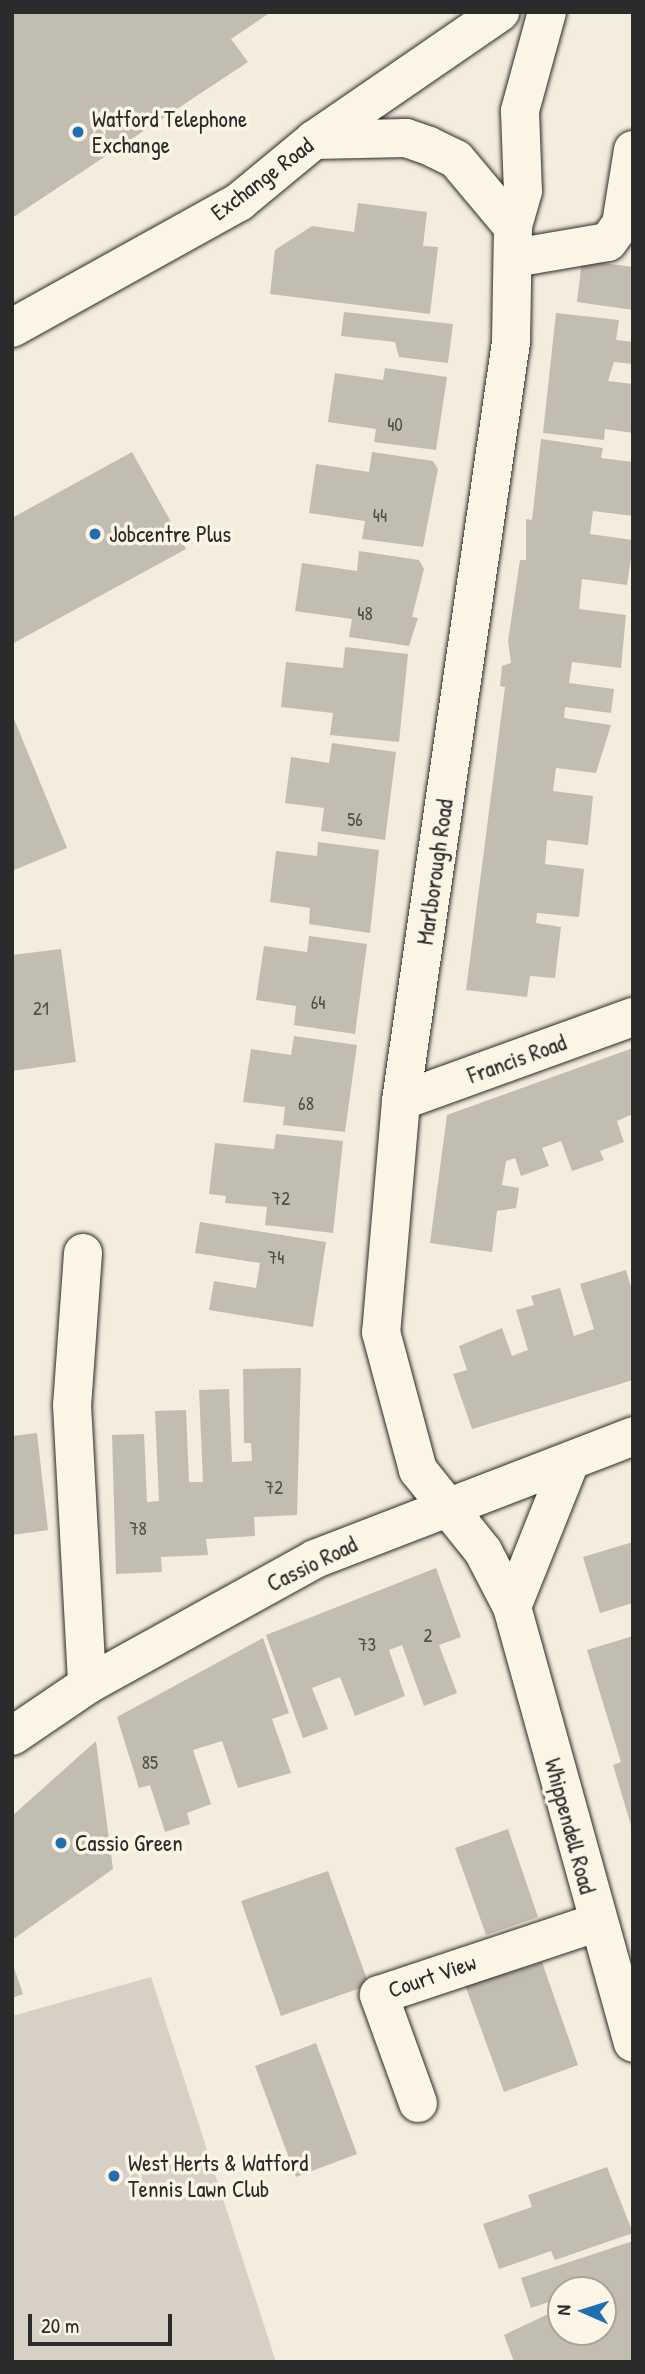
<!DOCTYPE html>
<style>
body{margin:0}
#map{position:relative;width:645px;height:2374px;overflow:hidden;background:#f4edde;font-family:"Patrick Hand",sans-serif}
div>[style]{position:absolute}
.green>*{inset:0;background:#d6d1c4}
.building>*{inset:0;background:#c2bdb1}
.roads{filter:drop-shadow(0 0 2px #2b2b2b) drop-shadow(0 0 2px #2b2b2b)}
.minor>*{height:38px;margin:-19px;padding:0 19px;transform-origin:19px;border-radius:19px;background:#fcf5e5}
.major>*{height:38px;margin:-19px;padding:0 19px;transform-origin:19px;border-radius:19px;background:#fcf5e5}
.dots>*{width:19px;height:19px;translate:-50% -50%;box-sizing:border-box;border:4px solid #fcf5e5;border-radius:50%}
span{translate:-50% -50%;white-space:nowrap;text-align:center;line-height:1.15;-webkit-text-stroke:7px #fcf5e5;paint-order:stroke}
.number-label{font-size:19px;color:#51504c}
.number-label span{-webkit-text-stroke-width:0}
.poi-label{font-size:23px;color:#2b2b2b}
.left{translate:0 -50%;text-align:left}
.street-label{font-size:23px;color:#2b2b2b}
.frame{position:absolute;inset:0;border:14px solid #2b2b2b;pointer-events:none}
.north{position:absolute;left:547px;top:2276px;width:70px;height:70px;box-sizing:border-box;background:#fcf5e5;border:2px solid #a8a49b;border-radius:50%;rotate:273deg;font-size:19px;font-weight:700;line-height:28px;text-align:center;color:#2b2b2b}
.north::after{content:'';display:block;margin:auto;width:24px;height:32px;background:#1f6fb2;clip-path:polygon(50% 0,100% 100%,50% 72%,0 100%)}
.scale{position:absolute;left:28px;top:2314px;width:144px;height:32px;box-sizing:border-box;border:4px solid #2b2b2b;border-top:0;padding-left:9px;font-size:21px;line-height:24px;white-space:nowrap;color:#2b2b2b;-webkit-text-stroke:5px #fcf5e5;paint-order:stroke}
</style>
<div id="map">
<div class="green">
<div style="clip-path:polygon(151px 1977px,276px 2362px,12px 2362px,12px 2016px)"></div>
</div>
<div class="building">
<div style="clip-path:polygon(12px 12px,271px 12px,231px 39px,248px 62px,12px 218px)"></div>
<div style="clip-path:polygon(358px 203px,427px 212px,423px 246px,438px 247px,430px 314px,270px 294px,275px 250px,312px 226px,354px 232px)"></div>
<div style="clip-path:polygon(582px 260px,633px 267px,633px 310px,577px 302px)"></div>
<div style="clip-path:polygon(344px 312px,453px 324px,448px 363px,399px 357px,395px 342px,341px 336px)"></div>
<div style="clip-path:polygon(556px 313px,619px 320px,616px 340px,633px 342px,633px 364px,614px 362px,608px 381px,633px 384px,633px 433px,605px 429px,604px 440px,543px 433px)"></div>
<div style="clip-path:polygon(385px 368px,447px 377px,436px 450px,374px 442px,376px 429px,328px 422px,335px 373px,383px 380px)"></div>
<div style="clip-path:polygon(541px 439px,603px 448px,601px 458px,633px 462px,633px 516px,593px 511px,590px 534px,633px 540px,633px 545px,627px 585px,582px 579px,579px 609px,626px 615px,621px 668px,572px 662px,569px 683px,614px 689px,611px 713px,565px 707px,564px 718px,611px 725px,596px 773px,556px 768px,553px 791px,593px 796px,588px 845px,547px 840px,545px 864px,584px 869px,579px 917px,537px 913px,536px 923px,561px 927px,555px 978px,530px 976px,527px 997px,466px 990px,505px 687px,500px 686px,502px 666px,511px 663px,508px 641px,520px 560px,526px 560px,526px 519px,532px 520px)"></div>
<div style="clip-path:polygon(132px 452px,186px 549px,12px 644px,12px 518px)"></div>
<div style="clip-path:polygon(372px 452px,433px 461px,438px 469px,423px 547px,362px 539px,365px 521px,309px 513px,316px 464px,369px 472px)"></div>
<div style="clip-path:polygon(359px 551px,419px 560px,424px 569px,412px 617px,418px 618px,409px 646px,349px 637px,352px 619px,295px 611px,302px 563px,357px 571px)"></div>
<div style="clip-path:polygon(345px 647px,408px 654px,399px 742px,330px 735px,333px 713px,281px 707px,286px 662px,343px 668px)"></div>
<div style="clip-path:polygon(12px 714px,67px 848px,12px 871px)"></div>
<div style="clip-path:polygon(332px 743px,396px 752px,385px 840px,321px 831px,324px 808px,285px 803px,291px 757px,329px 763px)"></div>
<div style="clip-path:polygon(318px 842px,379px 850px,370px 933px,309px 924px,310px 908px,270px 902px,276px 851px,317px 856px)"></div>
<div style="clip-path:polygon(309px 936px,367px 944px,355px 1034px,294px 1025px,296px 1006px,256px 1000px,264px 946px,307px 952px)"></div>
<div style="clip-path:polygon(61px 949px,76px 1062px,12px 1071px,12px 955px)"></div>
<div style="clip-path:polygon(294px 1036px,357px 1045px,345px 1132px,283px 1125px,285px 1107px,243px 1102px,251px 1049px,291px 1055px)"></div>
<div style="clip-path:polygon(633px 1048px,633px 1114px,617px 1121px,624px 1142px,600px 1151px,604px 1160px,572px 1171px,561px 1141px,542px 1148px,549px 1166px,521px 1176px,515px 1158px,506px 1161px,502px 1185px,519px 1188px,516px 1208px,497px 1211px,492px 1252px,430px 1243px,447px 1115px)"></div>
<div style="clip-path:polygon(276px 1134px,343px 1141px,333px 1233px,265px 1225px,267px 1207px,225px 1203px,226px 1196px,209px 1194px,215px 1143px,274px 1149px)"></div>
<div style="clip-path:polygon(200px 1222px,326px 1242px,313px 1327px,209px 1310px,214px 1281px,256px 1288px,260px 1263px,195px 1253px)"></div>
<div style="clip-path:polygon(626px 1270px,633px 1294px,633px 1380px,472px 1429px,453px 1374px,467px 1370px,459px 1346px,502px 1328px,512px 1356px,528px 1350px,516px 1310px,534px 1305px,531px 1296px,560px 1288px,574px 1336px,594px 1329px,580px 1284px)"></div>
<div style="clip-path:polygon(301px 1368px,297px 1515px,254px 1517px,255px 1536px,206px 1539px,208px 1555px,161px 1557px,162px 1572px,116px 1574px,112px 1435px,144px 1434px,147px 1502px,159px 1501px,155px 1411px,186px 1410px,189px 1482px,203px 1482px,199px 1390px,229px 1389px,232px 1462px,252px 1461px,251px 1443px,244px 1443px,243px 1369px)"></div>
<div style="clip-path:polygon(37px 1433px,48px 1530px,12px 1535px,12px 1436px)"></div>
<div style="clip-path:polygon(633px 1542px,633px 1603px,600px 1613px,583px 1557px)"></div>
<div style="clip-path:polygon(436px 1568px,461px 1637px,439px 1645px,457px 1693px,424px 1706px,402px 1645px,389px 1650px,405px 1696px,355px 1716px,340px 1677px,312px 1688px,328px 1729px,303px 1738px,266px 1635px)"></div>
<div style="clip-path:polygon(633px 1636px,633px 1829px,632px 1829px,613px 1765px,621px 1762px,587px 1650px)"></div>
<div style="clip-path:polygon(263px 1638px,289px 1713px,272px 1719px,291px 1773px,238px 1788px,222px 1741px,193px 1750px,211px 1804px,187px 1813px,190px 1824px,165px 1832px,150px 1785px,139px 1788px,117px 1717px)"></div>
<div style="clip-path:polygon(96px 1741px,113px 1869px,12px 1940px,12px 1816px)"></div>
<div style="clip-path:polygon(508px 1829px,538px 1917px,486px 1935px,455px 1848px)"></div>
<div style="clip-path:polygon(328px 1871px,369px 1985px,281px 2016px,241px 1901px)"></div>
<div style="clip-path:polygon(500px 1960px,505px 1974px,542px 1962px,578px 2065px,504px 2092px,461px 1974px)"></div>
<div style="clip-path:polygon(12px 1962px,23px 1994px,12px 1998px)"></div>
<div style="clip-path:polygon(316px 2043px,357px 2154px,296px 2177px,255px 2066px)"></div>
<div style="clip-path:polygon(607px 2167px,633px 2233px,555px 2260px,551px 2251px,499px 2269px,483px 2224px,532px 2207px,528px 2195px)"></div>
<div style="clip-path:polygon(633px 2241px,633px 2362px,514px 2362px,504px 2335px,561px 2308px,561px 2332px,603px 2332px,603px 2290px,561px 2290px,561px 2298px,531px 2308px,521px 2278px)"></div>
</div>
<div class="roads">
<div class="minor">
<div style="left:547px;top:12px;width:103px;rotate:105.3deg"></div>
<div style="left:520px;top:111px;width:80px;rotate:87.9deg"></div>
<div style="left:523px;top:191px;width:37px;rotate:106deg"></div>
<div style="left:513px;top:227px;width:115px;rotate:91deg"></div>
<div style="left:511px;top:342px;width:767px;rotate:98.25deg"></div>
<div style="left:401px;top:1101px;width:232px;rotate:94.9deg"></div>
<div style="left:381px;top:1332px;width:143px;rotate:75deg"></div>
<div style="left:418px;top:1470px;width:104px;rotate:51.3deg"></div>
<div style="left:483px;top:1551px;width:63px;rotate:62.6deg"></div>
<div style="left:512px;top:1607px;width:452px;rotate:74.5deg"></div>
<div style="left:314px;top:140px;width:92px;rotate:-1.2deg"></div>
<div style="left:406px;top:138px;width:24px;rotate:19deg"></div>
<div style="left:429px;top:146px;width:30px;rotate:26deg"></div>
<div style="left:456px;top:159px;width:89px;rotate:50deg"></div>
<div style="left:514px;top:258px;width:95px;rotate:-9.7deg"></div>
<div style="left:608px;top:242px;width:22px;rotate:-54deg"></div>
<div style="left:621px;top:224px;width:75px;rotate:-80.8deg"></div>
<div style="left:401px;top:1101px;width:247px;rotate:-19.9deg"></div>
<div style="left:83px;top:1253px;width:152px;rotate:94.1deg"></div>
<div style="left:72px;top:1405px;width:280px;rotate:86.9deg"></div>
<div style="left:512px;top:1607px;width:156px;rotate:-68.2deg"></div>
<div style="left:418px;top:2103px;width:115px;rotate:-109.9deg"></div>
<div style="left:379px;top:1995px;width:228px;rotate:-18.4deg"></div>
</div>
<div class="major">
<div style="left:12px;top:328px;width:260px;rotate:-29deg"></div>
<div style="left:239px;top:202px;width:97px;rotate:-39.6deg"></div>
<div style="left:314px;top:140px;width:226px;rotate:-34.5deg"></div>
<div style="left:12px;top:1736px;width:91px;rotate:-34.2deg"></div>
<div style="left:87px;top:1685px;width:260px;rotate:-28.9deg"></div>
<div style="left:315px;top:1559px;width:341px;rotate:-21.1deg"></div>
</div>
</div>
<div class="dots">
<div style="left:78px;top:132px;background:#1f6fb2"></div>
<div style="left:95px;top:534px;background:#1f6fb2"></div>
<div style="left:61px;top:1843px;background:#1f6fb2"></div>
<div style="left:114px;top:2176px;background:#1f6fb2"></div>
</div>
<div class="number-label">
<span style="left:395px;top:425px">40</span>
<span style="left:380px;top:516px">44</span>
<span style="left:365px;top:614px">48</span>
<span style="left:355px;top:820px">56</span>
<span style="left:318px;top:1003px">64</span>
<span style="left:41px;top:1009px">21</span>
<span style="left:306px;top:1104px">68</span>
<span style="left:281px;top:1199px">72</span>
<span style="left:276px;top:1258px">74</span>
<span style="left:274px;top:1488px">72</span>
<span style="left:138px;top:1529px">78</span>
<span style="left:428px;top:1636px">2</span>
<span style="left:367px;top:1645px">73</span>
<span style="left:150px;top:1763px">85</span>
</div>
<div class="poi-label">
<span class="left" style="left:92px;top:132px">Watford Telephone<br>Exchange</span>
<span class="left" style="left:109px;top:534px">Jobcentre Plus</span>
<span class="left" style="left:75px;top:1843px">Cassio Green</span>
<span class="left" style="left:128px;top:2176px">West Herts &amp; Watford<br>Tennis Lawn Club</span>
</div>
<div class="street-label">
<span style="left:262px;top:179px;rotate:-37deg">Exchange Road</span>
<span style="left:435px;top:872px;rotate:-82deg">Marlborough Road</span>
<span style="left:517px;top:1059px;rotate:-20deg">Francis Road</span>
<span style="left:312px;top:1564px;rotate:-26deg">Cassio Road</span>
<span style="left:570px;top:1826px;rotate:75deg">Whippendell Road</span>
<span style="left:432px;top:1976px;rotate:-19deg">Court View</span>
</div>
<div class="frame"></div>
<div class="north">N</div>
<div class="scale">20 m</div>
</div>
